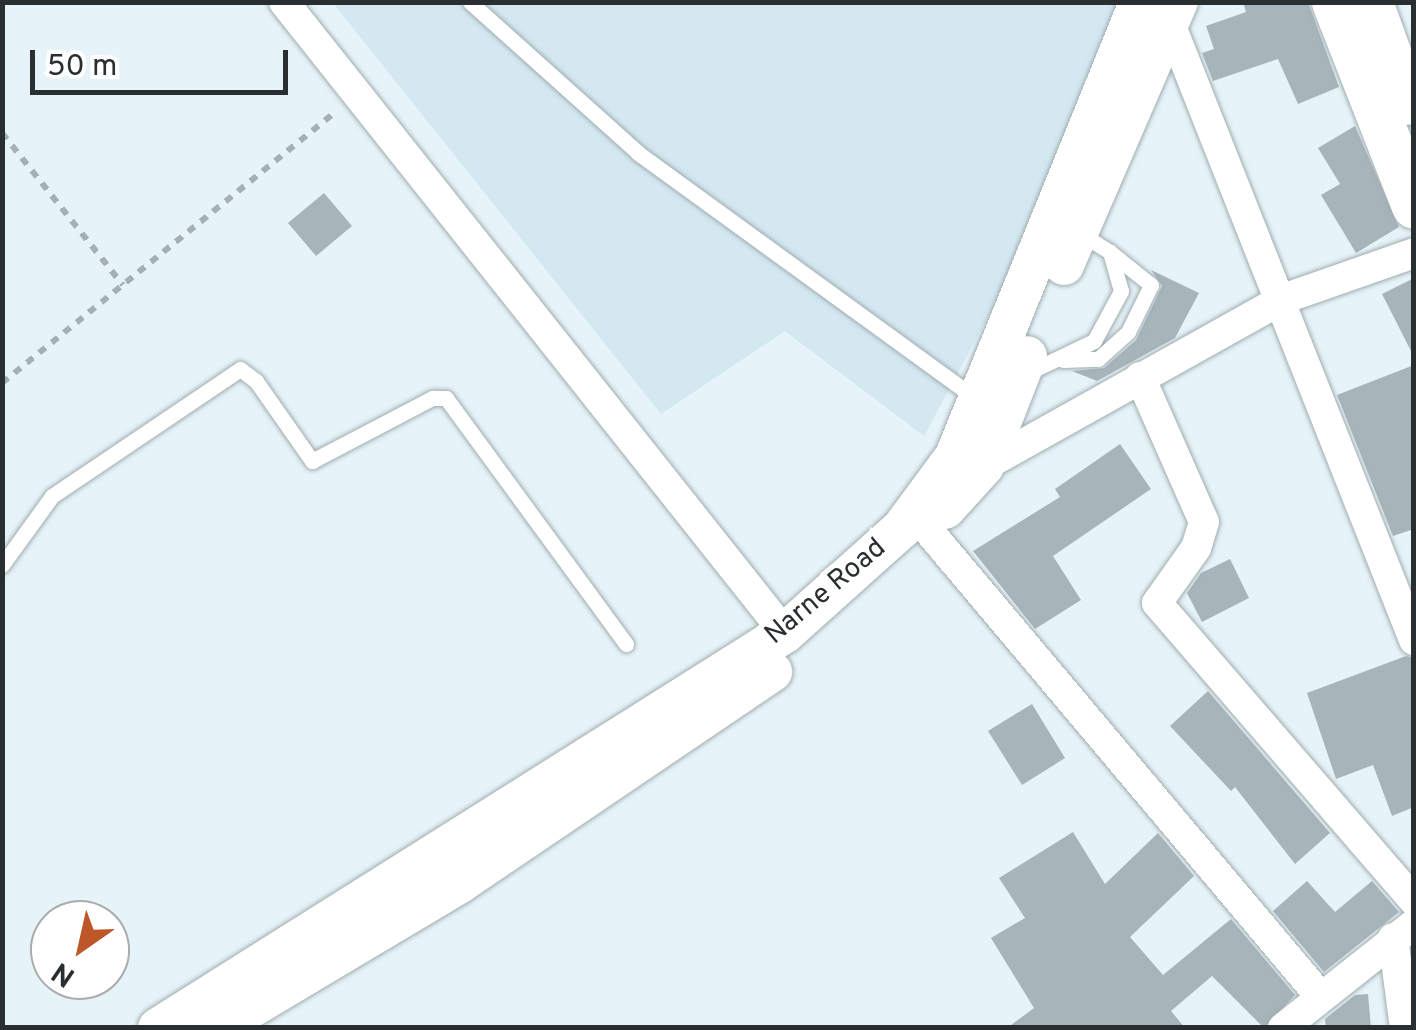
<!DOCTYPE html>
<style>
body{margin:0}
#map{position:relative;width:1416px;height:1030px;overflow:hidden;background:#e6f3f8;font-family:Overpass,sans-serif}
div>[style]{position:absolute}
.built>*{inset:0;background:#d3e8f1}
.building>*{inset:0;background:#a7b4b9}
.path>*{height:6px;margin-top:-3px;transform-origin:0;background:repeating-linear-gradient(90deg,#a5b0b4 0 8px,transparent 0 16px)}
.roads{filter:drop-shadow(0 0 2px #9facb0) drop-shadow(0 0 2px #9facb0)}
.service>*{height:15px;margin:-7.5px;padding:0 7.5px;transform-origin:7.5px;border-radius:7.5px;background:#fff}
.minor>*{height:30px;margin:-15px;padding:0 15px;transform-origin:15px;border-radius:15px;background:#fff}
.secondary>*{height:40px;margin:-20px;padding:0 20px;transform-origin:20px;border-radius:20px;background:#fff}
.primary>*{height:45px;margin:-22.5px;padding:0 22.5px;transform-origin:22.5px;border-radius:22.5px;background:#fff}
span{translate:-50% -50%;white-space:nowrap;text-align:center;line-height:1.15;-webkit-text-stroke:10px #fff;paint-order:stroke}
.street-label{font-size:28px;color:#292e30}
.frame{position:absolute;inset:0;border:5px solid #292e30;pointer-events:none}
.north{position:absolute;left:30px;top:900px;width:100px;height:100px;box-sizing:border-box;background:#fff;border:2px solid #a9abac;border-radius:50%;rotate:214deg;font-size:28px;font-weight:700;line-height:40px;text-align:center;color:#292e30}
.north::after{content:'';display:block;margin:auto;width:35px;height:45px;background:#bd572a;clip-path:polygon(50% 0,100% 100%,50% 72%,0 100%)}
.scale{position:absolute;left:30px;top:50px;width:258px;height:45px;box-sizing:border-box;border:5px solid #292e30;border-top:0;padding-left:12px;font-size:30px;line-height:35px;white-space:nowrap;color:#292e30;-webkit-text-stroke:8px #fff;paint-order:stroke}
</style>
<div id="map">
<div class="built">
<div style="clip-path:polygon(333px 3px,1125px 3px,1059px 184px,924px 436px,785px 331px,661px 414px)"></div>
</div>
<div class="building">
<div style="clip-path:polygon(1243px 2px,1308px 2px,1339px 87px,1298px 104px,1278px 59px,1213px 81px,1202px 53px,1214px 49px,1206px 26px,1246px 12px)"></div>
<div style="clip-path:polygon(1355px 126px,1399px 227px,1356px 253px,1321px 195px,1340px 184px,1318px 148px)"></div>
<div style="clip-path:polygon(324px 193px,352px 226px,316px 256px,288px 223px)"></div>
<div style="clip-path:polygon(1151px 270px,1199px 293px,1175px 338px,1097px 381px,1072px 371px,1104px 368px,1136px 340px,1162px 286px)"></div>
<div style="clip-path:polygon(1414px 278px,1414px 357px,1382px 294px)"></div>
<div style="clip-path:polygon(1414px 365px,1414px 529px,1393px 536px,1337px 395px)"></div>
<div style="clip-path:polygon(1120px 444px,1151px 489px,1053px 556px,1081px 600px,1035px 629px,973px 551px,1060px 497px,1055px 489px)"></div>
<div style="clip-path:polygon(1230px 559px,1249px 598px,1202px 622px,1187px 593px,1201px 573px)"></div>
<div style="clip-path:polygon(1406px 656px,1414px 658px,1414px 807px,1392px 816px,1373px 765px,1336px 779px,1307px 693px)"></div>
<div style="clip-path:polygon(1208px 691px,1330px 833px,1295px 864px,1235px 787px,1231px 791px,1170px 726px)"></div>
<div style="clip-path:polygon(1032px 704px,1065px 758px,1022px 785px,988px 731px)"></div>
<div style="clip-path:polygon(1073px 832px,1105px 884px,1158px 833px,1194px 876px,1130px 937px,1163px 975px,1231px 919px,1295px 995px,1264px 1028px,1212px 976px,1171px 1011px,1185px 1028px,1007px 1028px,1034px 1008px,991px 938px,1025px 918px,999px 878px)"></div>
<div style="clip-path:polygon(1307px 881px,1335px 912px,1372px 881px,1399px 912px,1324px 972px,1273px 911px)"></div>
<div style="clip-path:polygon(1368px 994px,1371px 1028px,1326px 1028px,1325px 1019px,1355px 995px)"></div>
</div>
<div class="path">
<div style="left:2px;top:133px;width:194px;rotate:51.5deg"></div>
<div style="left:2px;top:383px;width:429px;rotate:-39.1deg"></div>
</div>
<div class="roads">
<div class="service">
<div style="left:470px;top:2px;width:226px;rotate:41.9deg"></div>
<div style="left:638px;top:153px;width:418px;rotate:36deg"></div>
<div style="left:1063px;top:360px;width:35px;rotate:-2deg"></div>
<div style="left:1098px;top:359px;width:40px;rotate:-42deg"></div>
<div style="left:1128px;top:332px;width:52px;rotate:-63.9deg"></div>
<div style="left:1151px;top:285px;width:53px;rotate:-141.2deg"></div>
<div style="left:1027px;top:373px;width:74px;rotate:-25.5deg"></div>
<div style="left:1094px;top:341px;width:57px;rotate:-61.6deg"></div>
<div style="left:1121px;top:291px;width:41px;rotate:-105.8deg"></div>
<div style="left:1110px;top:252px;width:36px;rotate:-148deg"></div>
<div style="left:2px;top:565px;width:85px;rotate:-54.1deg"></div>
<div style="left:52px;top:496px;width:227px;rotate:-34deg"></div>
<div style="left:240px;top:369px;width:20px;rotate:37deg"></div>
<div style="left:256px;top:381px;width:98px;rotate:55deg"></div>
<div style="left:312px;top:461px;width:136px;rotate:-27.7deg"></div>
<div style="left:432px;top:398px;width:14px"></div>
<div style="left:446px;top:398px;width:305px;rotate:53.8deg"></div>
</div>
<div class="minor">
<div style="left:284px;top:2px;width:806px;rotate:51.55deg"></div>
<div style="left:1169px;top:21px;width:666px;rotate:68.41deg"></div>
<div style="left:1140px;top:377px;width:158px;rotate:66.2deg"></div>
<div style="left:1204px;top:522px;width:27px;rotate:107deg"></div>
<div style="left:1196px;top:548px;width:67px;rotate:125.3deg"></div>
<div style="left:1157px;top:603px;width:394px;rotate:49.2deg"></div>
<div style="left:984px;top:466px;width:342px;rotate:-29.2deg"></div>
<div style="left:1283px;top:299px;width:139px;rotate:-19.3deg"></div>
<div style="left:927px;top:529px;width:610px;rotate:49.92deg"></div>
<div style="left:1393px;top:938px;width:91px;rotate:82.4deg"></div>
<div style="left:1283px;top:1028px;width:167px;rotate:-38.4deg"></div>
</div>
<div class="secondary">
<div style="left:1064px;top:265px;width:287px;rotate:-66.6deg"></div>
<div style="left:945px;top:509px;width:58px;rotate:-47.8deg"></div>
<div style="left:984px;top:466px;width:118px;rotate:-68.6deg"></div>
<div style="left:158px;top:1028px;width:741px;rotate:-32.21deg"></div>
<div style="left:785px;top:633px;width:157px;rotate:-41.9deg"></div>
<div style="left:902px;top:528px;width:89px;rotate:-53.6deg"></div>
<div style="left:955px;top:456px;width:490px;rotate:-67.9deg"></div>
<div style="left:217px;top:1028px;width:283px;rotate:-30.8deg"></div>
<div style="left:460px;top:883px;width:377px;rotate:-34.1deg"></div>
</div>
<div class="primary">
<div style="left:1334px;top:2px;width:219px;rotate:68.6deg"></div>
<div style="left:1370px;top:2px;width:106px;rotate:70.2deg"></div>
</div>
</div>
<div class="street-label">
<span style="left:826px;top:592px;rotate:-40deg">Narne Road</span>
</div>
<div class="frame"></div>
<div class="north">N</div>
<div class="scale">50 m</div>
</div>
